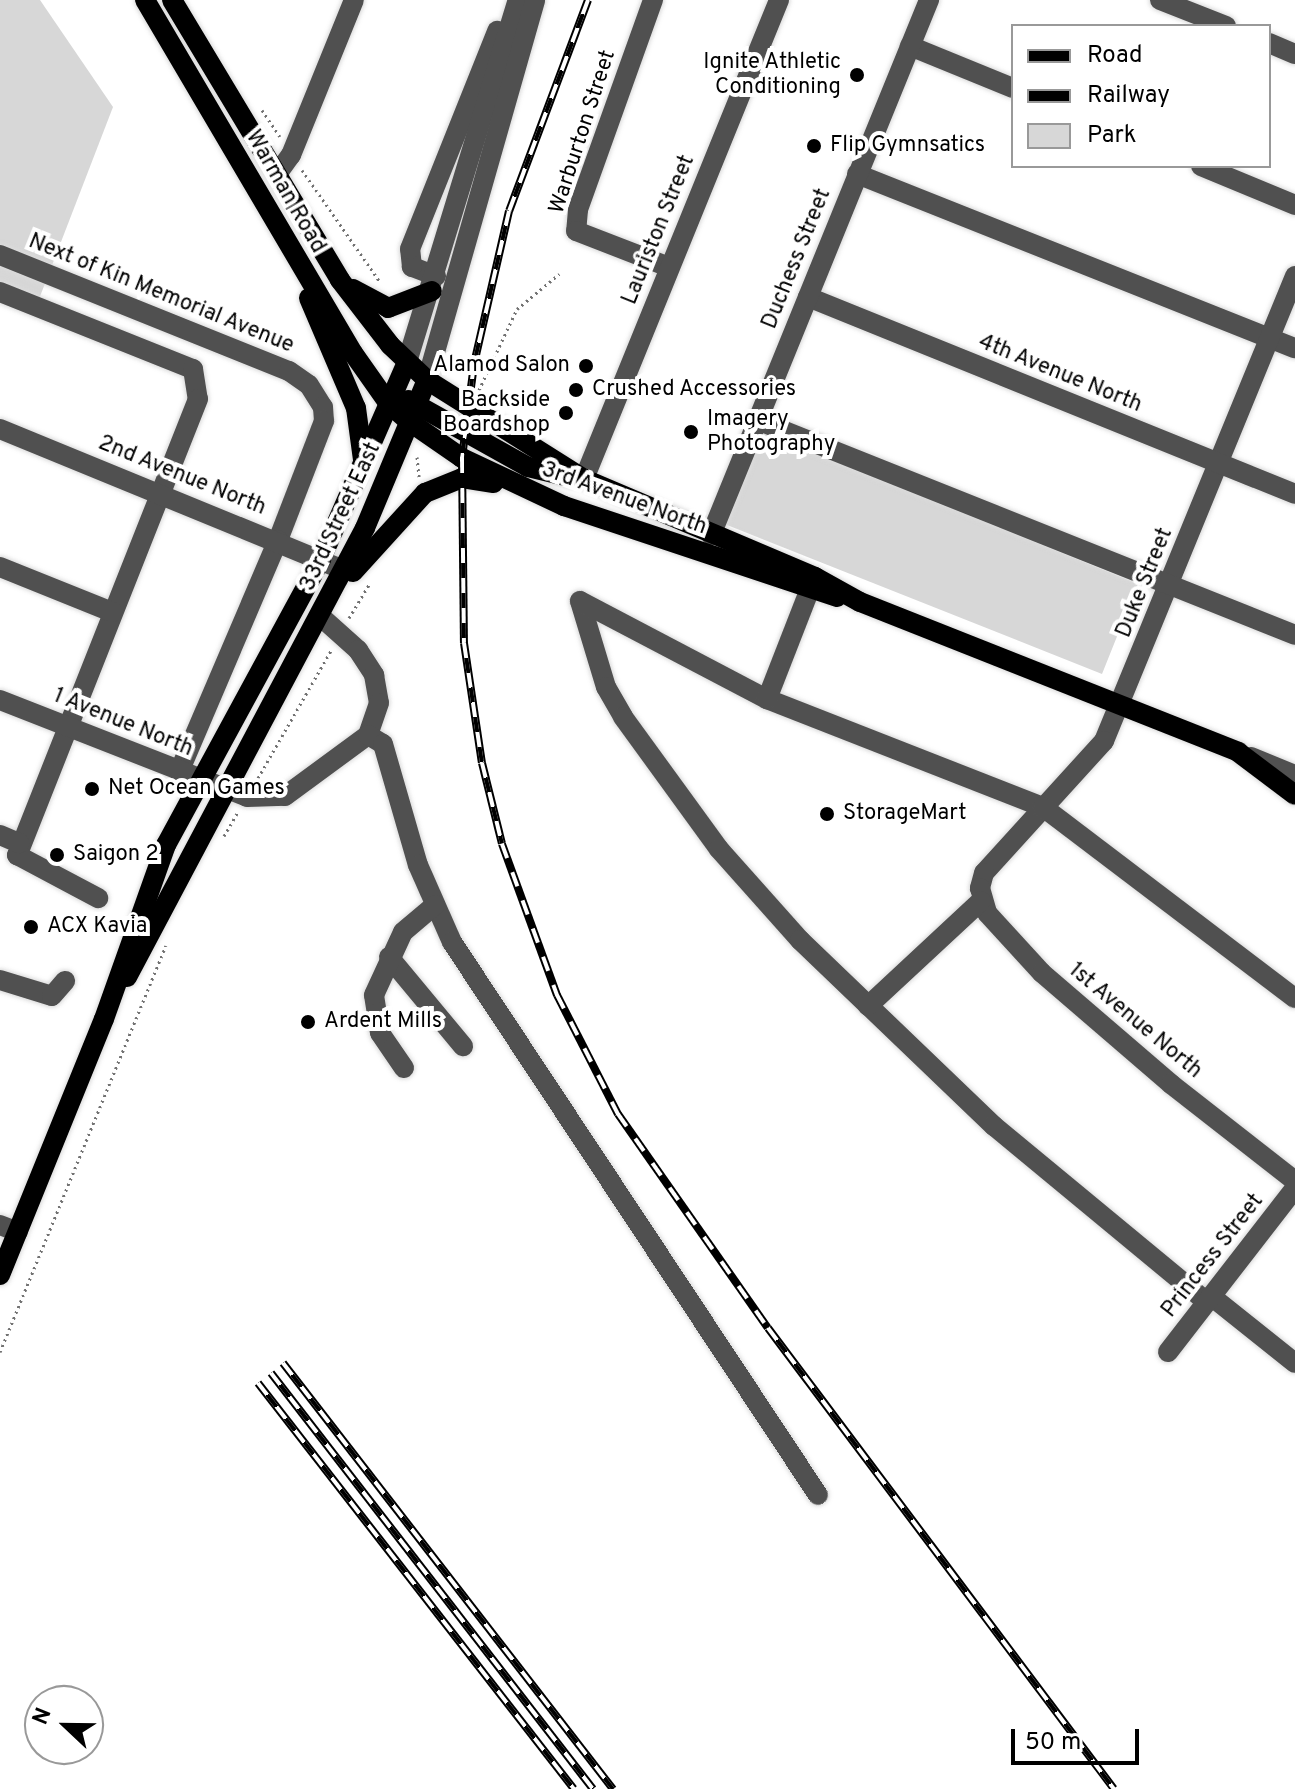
<!DOCTYPE html>
<style>
body{margin:0}
#map{position:relative;width:1295px;height:1789px;overflow:hidden;background:#fff;font-family:Overpass,sans-serif}
div>[style]{position:absolute}
.green>*{inset:0;background:#d7d7d7}
.path>*{height:3px;margin-top:-1.5px;transform-origin:0;background:repeating-linear-gradient(90deg,#727272 0 2px,transparent 0 6px)}
.roads{filter:drop-shadow(0 0 2px #dbdbdb) drop-shadow(0 0 2px #dbdbdb)}
.minor>*{height:20px;margin:-10px;padding:0 10px;transform-origin:10px;border-radius:10px;background:#505050}
.major>*{height:20px;margin:-10px;padding:0 10px;transform-origin:10px;border-radius:10px;background:#000}
.rail>*{height:8px;margin-top:-4px;transform-origin:0;background:repeating-linear-gradient(90deg,#fff 0 15px,#000 0 30px);box-sizing:border-box;border-block:2px solid #000}
.dots>*{width:22px;height:22px;translate:-50% -50%;box-sizing:border-box;border:4px solid #fff;border-radius:50%}
span{translate:-50% -50%;white-space:nowrap;text-align:center;line-height:1.15;-webkit-text-stroke:8px #fff;paint-order:stroke}
.poi-label{font-size:22px;color:#000}
.right{translate:-100% -50%;text-align:right}
.left{translate:0 -50%;text-align:left}
.street-label{font-size:22px;color:#000}
.legend{position:absolute;left:1011px;top:24px;width:260px;height:144px;box-sizing:border-box;background:#fff;border:2px solid #999;margin:0;padding:10px 14px;list-style:none;font-size:24px;color:#000}
.legend li{display:flex;align-items:center;gap:16px;height:40px}
.legend b{width:40px;border:2px solid #999}
.north{position:absolute;left:24px;top:1685px;width:80px;height:80px;box-sizing:border-box;background:#fff;border:2px solid #999;border-radius:50%;rotate:292deg;font-size:22px;font-weight:700;line-height:32px;text-align:center;color:#000}
.north::after{content:'';display:block;margin:auto;width:28px;height:36px;background:#000;clip-path:polygon(50% 0,100% 100%,50% 72%,0 100%)}
.scale{position:absolute;left:1011px;top:1729px;width:128px;height:36px;box-sizing:border-box;border:4px solid #000;border-top:0;padding-left:10px;font-size:24px;line-height:28px;white-space:nowrap;color:#000;-webkit-text-stroke:6px #fff;paint-order:stroke}
</style>
<div id="map">
<div class="green">
<div style="clip-path:polygon(0 0,40px 0,113px 107px,39px 299px,0 283px)"></div>
<div style="clip-path:polygon(760px 430px,1138px 584px,1102px 674px,722px 523px)"></div>
</div>
<div class="path">
<div style="left:262px;top:110px;width:32px;rotate:56deg"></div>
<div style="left:302px;top:170px;width:136px;rotate:55.1deg"></div>
<div style="left:479px;top:390px;width:89px;rotate:-64.9deg"></div>
<div style="left:517px;top:309px;width:55px;rotate:-39.8deg"></div>
<div style="left:417px;top:457px;width:20px;rotate:84deg"></div>
<div style="left:349px;top:618px;width:41px;rotate:-59deg"></div>
<div style="left:258px;top:778px;width:149px;rotate:-60.2deg"></div>
<div style="left:224px;top:836px;width:28px;rotate:-60deg"></div>
<div style="left:0;top:1352px;width:439px;rotate:-67.8deg"></div>
</div>
<div class="roads">
<div class="minor">
<div style="left:653px;top:0;width:223px;rotate:109.7deg"></div>
<div style="left:578px;top:210px;width:21px;rotate:95deg"></div>
<div style="left:576px;top:231px;width:100px;rotate:21.2deg"></div>
<div style="left:1160px;top:0;width:71px;rotate:21.5deg"></div>
<div style="left:1269px;top:43px;width:28px;rotate:23deg"></div>
<div style="left:910px;top:46px;width:111px;rotate:22.2deg"></div>
<div style="left:1201px;top:166px;width:102px;rotate:22.5deg"></div>
<div style="left:277px;top:174px;width:24px;rotate:-54deg"></div>
<div style="left:291px;top:155px;width:167px;rotate:-67.9deg"></div>
<div style="left:857px;top:174px;width:471px;rotate:21.7deg"></div>
<div style="left:0;top:255px;width:311px;rotate:21.9deg"></div>
<div style="left:289px;top:371px;width:24px;rotate:35deg"></div>
<div style="left:309px;top:385px;width:26px;rotate:58deg"></div>
<div style="left:323px;top:407px;width:14px;rotate:86deg"></div>
<div style="left:324px;top:421px;width:128px;rotate:111.1deg"></div>
<div style="left:278px;top:540px;width:252px;rotate:113.1deg"></div>
<div style="left:436px;top:276px;width:26px;rotate:-159deg"></div>
<div style="left:412px;top:267px;width:18px;rotate:-96deg"></div>
<div style="left:410px;top:249px;width:235px;rotate:-68.2deg"></div>
<div style="left:1295px;top:276px;width:503px;rotate:112.33deg"></div>
<div style="left:1104px;top:741px;width:178px;rotate:132.3deg"></div>
<div style="left:984px;top:873px;width:16px;rotate:105deg"></div>
<div style="left:980px;top:888px;width:26px;rotate:74deg"></div>
<div style="left:987px;top:913px;width:81px;rotate:47.5deg"></div>
<div style="left:1042px;top:973px;width:170px;rotate:40.7deg"></div>
<div style="left:1171px;top:1084px;width:157px;rotate:38deg"></div>
<div style="left:0;top:292px;width:208px;rotate:21.8deg"></div>
<div style="left:193px;top:369px;width:30px;rotate:81deg"></div>
<div style="left:198px;top:399px;width:491px;rotate:111.6deg"></div>
<div style="left:17px;top:855px;width:92px;rotate:28deg"></div>
<div style="left:808px;top:297px;width:525px;rotate:22.02deg"></div>
<div style="left:407px;top:362px;width:379px;rotate:-73deg"></div>
<div style="left:427px;top:380px;width:395px;rotate:-74.1deg"></div>
<div style="left:757px;top:420px;width:579px;rotate:21.78deg"></div>
<div style="left:0;top:429px;width:372px;rotate:22.3deg"></div>
<div style="left:584px;top:479px;width:517px;rotate:-67.85deg"></div>
<div style="left:711px;top:535px;width:578px;rotate:-67.83deg"></div>
<div style="left:0;top:567px;width:121px;rotate:21.9deg"></div>
<div style="left:580px;top:601px;width:90px;rotate:73.2deg"></div>
<div style="left:606px;top:687px;width:34px;rotate:60deg"></div>
<div style="left:623px;top:717px;width:163px;rotate:54deg"></div>
<div style="left:719px;top:849px;width:122px;rotate:48.3deg"></div>
<div style="left:800px;top:940px;width:269px;rotate:43.8deg"></div>
<div style="left:994px;top:1126px;width:276px;rotate:39.6deg"></div>
<div style="left:580px;top:601px;width:211px;rotate:27.7deg"></div>
<div style="left:767px;top:699px;width:296px;rotate:21.4deg"></div>
<div style="left:1043px;top:807px;width:316px;rotate:37.2deg"></div>
<div style="left:320px;top:616px;width:51px;rotate:41.8deg"></div>
<div style="left:358px;top:650px;width:30px;rotate:57deg"></div>
<div style="left:374px;top:675px;width:28px;rotate:80deg"></div>
<div style="left:379px;top:703px;width:34px;rotate:109deg"></div>
<div style="left:767px;top:699px;width:116px;rotate:-68.7deg"></div>
<div style="left:0;top:700px;width:265px;rotate:21.4deg"></div>
<div style="left:247px;top:797px;width:38px;rotate:-2deg"></div>
<div style="left:285px;top:796px;width:103px;rotate:-36.3deg"></div>
<div style="left:368px;top:735px;width:17px;rotate:31deg"></div>
<div style="left:383px;top:744px;width:126px;rotate:73.9deg"></div>
<div style="left:418px;top:865px;width:84px;rotate:66.2deg"></div>
<div style="left:452px;top:942px;width:663px;rotate:56.5deg"></div>
<div style="left:1251px;top:757px;width:48px;rotate:22.2deg"></div>
<div style="left:0;top:835px;width:21px;rotate:23deg"></div>
<div style="left:389px;top:957px;width:116px;rotate:50.3deg"></div>
<div style="left:0;top:980px;width:54px;rotate:17.1deg"></div>
<div style="left:52px;top:996px;width:20px;rotate:-49deg"></div>
<div style="left:868px;top:1006px;width:154px;rotate:-42.9deg"></div>
<div style="left:404px;top:1068px;width:42px;rotate:-124.4deg"></div>
<div style="left:380px;top:1033px;width:38px;rotate:-99deg"></div>
<div style="left:374px;top:995px;width:69px;rotate:-65.3deg"></div>
<div style="left:403px;top:932px;width:42px;rotate:-40.2deg"></div>
<div style="left:0;top:1225px;width:19px;rotate:21deg"></div>
<div style="left:1211px;top:1296px;width:107px;rotate:38.6deg"></div>
<div style="left:1168px;top:1352px;width:207px;rotate:-52.2deg"></div>
</div>
<div class="major">
<div style="left:145px;top:0;width:410px;rotate:59.5deg"></div>
<div style="left:353px;top:353px;width:62px;rotate:54.8deg"></div>
<div style="left:389px;top:404px;width:28px;rotate:41deg"></div>
<div style="left:410px;top:422px;width:63px;rotate:34.7deg"></div>
<div style="left:462px;top:458px;width:113px;rotate:25.2deg"></div>
<div style="left:564px;top:506px;width:288px;rotate:18.4deg"></div>
<div style="left:172px;top:0;width:327px;rotate:59deg"></div>
<div style="left:340px;top:280px;width:82px;rotate:52.4deg"></div>
<div style="left:390px;top:345px;width:51px;rotate:43.4deg"></div>
<div style="left:427px;top:380px;width:186px;rotate:32.2deg"></div>
<div style="left:584px;top:479px;width:251px;rotate:23deg"></div>
<div style="left:815px;top:577px;width:51px;rotate:29.1deg"></div>
<div style="left:860px;top:602px;width:407px;rotate:21.6deg"></div>
<div style="left:1238px;top:752px;width:71px;rotate:37deg"></div>
<div style="left:353px;top:289px;width:40px;rotate:28deg"></div>
<div style="left:388px;top:308px;width:47px;rotate:-21.1deg"></div>
<div style="left:309px;top:298px;width:120px;rotate:66.9deg"></div>
<div style="left:356px;top:408px;width:52px;rotate:82.3deg"></div>
<div style="left:408px;top:400px;width:137px;rotate:29.2deg"></div>
<div style="left:528px;top:467px;width:46px;rotate:13.7deg"></div>
<div style="left:353px;top:572px;width:107px;rotate:-47.7deg"></div>
<div style="left:425px;top:493px;width:40px;rotate:-22deg"></div>
<div style="left:462px;top:478px;width:32px;rotate:9deg"></div>
<div style="left:127px;top:977px;width:508px;rotate:-62.07deg"></div>
<div style="left:365px;top:528px;width:160px;rotate:-67.3deg"></div>
<div style="left:0;top:1275px;width:276px;rotate:-67.9deg"></div>
<div style="left:104px;top:1019px;width:185px;rotate:-70.4deg"></div>
<div style="left:166px;top:845px;width:325px;rotate:-61.5deg"></div>
<div style="left:321px;top:559px;width:215px;rotate:-66.4deg"></div>
</div>
</div>
<div class="rail">
<div style="left:588px;top:0;width:225px;rotate:110.5deg"></div>
<div style="left:509px;top:211px;width:157px;rotate:102.9deg"></div>
<div style="left:474px;top:364px;width:95px;rotate:97.3deg"></div>
<div style="left:462px;top:458px;width:185px;rotate:89.4deg"></div>
<div style="left:464px;top:643px;width:121px;rotate:81.5deg"></div>
<div style="left:482px;top:763px;width:83px;rotate:76.1deg"></div>
<div style="left:502px;top:844px;width:161px;rotate:70deg"></div>
<div style="left:557px;top:995px;width:134px;rotate:62.9deg"></div>
<div style="left:618px;top:1114px;width:261px;rotate:55deg"></div>
<div style="left:768px;top:1328px;width:576px;rotate:53.11deg"></div>
<div style="left:283px;top:1363px;width:539px;rotate:52.24deg"></div>
<div style="left:271px;top:1373px;width:526px;rotate:52.26deg"></div>
<div style="left:258px;top:1383px;width:514px;rotate:52.11deg"></div>
</div>
<div class="dots">
<div style="left:857px;top:75px;background:#000"></div>
<div style="left:814px;top:146px;background:#000"></div>
<div style="left:586px;top:366px;background:#000"></div>
<div style="left:576px;top:390px;background:#000"></div>
<div style="left:566px;top:413px;background:#000"></div>
<div style="left:691px;top:432px;background:#000"></div>
<div style="left:92px;top:789px;background:#000"></div>
<div style="left:827px;top:814px;background:#000"></div>
<div style="left:57px;top:855px;background:#000"></div>
<div style="left:31px;top:927px;background:#000"></div>
<div style="left:308px;top:1022px;background:#000"></div>
</div>
<div class="poi-label">
<span class="right" style="left:841px;top:75px">Ignite Athletic<br>Conditioning</span>
<span class="left" style="left:830px;top:146px">Flip Gymnsatics</span>
<span class="right" style="left:570px;top:366px">Alamod Salon</span>
<span class="left" style="left:592px;top:390px">Crushed Accessories</span>
<span class="right" style="left:550px;top:413px">Backside<br>Boardshop</span>
<span class="left" style="left:707px;top:432px">Imagery<br>Photography</span>
<span class="left" style="left:108px;top:789px">Net Ocean Games</span>
<span class="left" style="left:843px;top:814px">StorageMart</span>
<span class="left" style="left:73px;top:855px">Saigon 2</span>
<span class="left" style="left:47px;top:927px">ACX Kavia</span>
<span class="left" style="left:324px;top:1022px">Ardent Mills</span>
</div>
<div class="street-label">
<span style="left:583px;top:132px;rotate:-72deg">Warburton Street</span>
<span style="left:285px;top:192px;rotate:60deg">Warman Road</span>
<span style="left:659px;top:230px;rotate:-68deg">Lauriston Street</span>
<span style="left:797px;top:259px;rotate:-68deg">Duchess Street</span>
<span style="left:161px;top:294px;rotate:22deg">Next of Kin Memorial Avenue</span>
<span style="left:1060px;top:374px;rotate:22deg">4th Avenue North</span>
<span style="left:182px;top:476px;rotate:22deg">2nd Avenue North</span>
<span style="left:624px;top:499px;rotate:20deg">3rd Avenue North</span>
<span style="left:341px;top:517px;rotate:-65deg">33rd Street East</span>
<span style="left:1145px;top:583px;rotate:-68deg">Duke Street</span>
<span style="left:123px;top:723px;rotate:22deg">1 Avenue North</span>
<span style="left:1135px;top:1021px;rotate:40deg">1st Avenue North</span>
<span style="left:1213px;top:1256px;rotate:-52deg">Princess Street</span>
</div>
<ul class="legend">
<li><b style="height:10px;background:#000"></b>Road</li>
<li><b style="height:10px;background:#000"></b>Railway</li>
<li><b style="height:22px;background:#d7d7d7"></b>Park</li>
</ul>
<div class="north">N</div>
<div class="scale">50 m</div>
</div>
